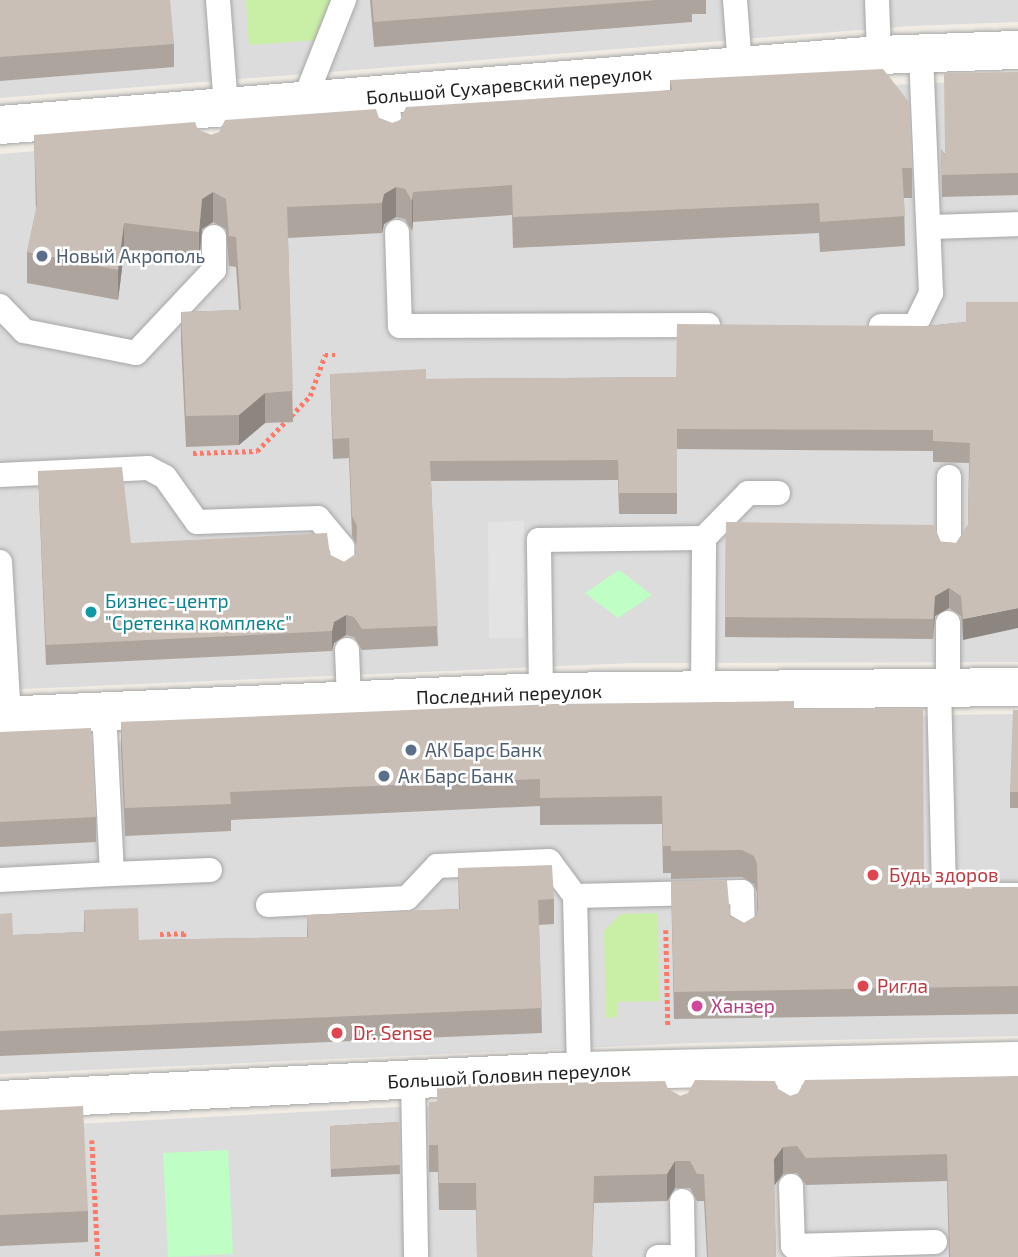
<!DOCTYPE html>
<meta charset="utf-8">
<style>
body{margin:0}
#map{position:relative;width:1018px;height:1257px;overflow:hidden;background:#f1ede5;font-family:"Exo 2",sans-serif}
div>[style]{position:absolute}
.residential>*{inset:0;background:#dddcdc}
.grass>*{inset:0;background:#c9efa7}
.park>*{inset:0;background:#bffec4}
.parking>*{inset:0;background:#e3e3e3}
.path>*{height:4.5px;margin-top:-2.25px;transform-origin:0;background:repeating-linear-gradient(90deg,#ff7968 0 3.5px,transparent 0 7px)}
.roads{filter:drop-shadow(0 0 2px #a6a6a6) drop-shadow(0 0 2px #a6a6a6)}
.lane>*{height:24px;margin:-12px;padding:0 12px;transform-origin:12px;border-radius:12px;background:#fff}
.street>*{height:38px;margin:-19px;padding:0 19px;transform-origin:19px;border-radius:19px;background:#fff}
.wall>*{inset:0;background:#ada49d}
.shaded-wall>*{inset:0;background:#8d8680}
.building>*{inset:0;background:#c9bfb7}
.dots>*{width:19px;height:19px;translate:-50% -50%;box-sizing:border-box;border:4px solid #fff;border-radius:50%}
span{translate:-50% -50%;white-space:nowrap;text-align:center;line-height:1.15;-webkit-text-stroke:5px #fff;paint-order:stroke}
.street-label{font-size:19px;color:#1f1f1f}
.service-label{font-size:19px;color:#4e5e75}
.left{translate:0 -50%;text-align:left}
.culture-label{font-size:19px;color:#0d838f}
.health-label{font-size:19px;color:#be3a42}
.hotel-label{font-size:19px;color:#b23c85}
</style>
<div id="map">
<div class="residential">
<div style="clip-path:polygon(0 0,1018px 0,1018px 22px,910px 26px,0 98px)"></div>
<div style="clip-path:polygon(1018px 79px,1018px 662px,634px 663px,0 690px,0 154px,768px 91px)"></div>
<div style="clip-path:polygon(1018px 714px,1018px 1036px,692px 1043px,0 1074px,0 747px,548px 721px)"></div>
<div style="clip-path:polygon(1018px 1090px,1018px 1257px,0 1257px,0 1128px,415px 1106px)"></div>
</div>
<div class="grass">
<div style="clip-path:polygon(246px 0,334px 0,317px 40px,249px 45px)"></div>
<div style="clip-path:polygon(658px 913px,659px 1001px,617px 1002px,617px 1017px,606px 1018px,604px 931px,621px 914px)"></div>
</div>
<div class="park">
<div style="clip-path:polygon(619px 570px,652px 595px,618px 618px,585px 593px)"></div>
<div style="clip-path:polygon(228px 1150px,233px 1254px,168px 1257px,163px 1153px)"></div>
</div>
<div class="parking">
<div style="clip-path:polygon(524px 521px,524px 638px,489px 638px,488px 522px)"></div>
</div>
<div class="path">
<div style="left:193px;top:453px;width:64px;rotate:-1.8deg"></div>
<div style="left:257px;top:451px;width:76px;rotate:-46.1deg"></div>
<div style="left:310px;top:396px;width:44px;rotate:-69.9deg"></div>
<div style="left:325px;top:355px;width:14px"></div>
<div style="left:666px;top:930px;width:96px;rotate:88.8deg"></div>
<div style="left:160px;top:934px;width:24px;rotate:-2deg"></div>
<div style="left:184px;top:933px;width:11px;rotate:90deg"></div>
<div style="left:92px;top:1140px;width:117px;rotate:87.1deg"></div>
</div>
<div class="roads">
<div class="lane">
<div style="left:218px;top:0;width:107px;rotate:85.7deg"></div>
<div style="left:735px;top:0;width:67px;rotate:85.7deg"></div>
<div style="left:877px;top:0;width:55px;rotate:87.9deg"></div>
<div style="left:387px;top:95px;width:44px;rotate:84.8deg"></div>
<div style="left:304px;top:101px;width:109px;rotate:-68.4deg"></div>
<div style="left:929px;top:227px;width:89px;rotate:-1.9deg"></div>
<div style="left:397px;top:232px;width:94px;rotate:88.2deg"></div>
<div style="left:400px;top:326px;width:308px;rotate:-0.2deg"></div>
<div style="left:0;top:306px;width:35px;rotate:46deg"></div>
<div style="left:24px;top:331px;width:114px;rotate:11.1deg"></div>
<div style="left:136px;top:353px;width:114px;rotate:-46.8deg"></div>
<div style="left:214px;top:270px;width:33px;rotate:-90deg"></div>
<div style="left:881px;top:326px;width:34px"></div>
<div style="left:915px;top:326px;width:37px;rotate:-64deg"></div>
<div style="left:931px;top:293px;width:240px;rotate:-92.4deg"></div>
<div style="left:0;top:475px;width:148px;rotate:-2.7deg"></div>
<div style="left:148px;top:468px;width:19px;rotate:28deg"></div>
<div style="left:165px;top:477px;width:55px;rotate:54.6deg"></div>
<div style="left:197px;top:522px;width:121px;rotate:-1.9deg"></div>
<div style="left:318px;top:518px;width:38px;rotate:50deg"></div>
<div style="left:342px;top:547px;width:21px;rotate:87deg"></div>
<div style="left:949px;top:550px;width:73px;rotate:-90deg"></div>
<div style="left:0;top:562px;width:154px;rotate:86.7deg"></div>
<div style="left:347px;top:650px;width:49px;rotate:87.7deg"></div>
<div style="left:939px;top:686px;width:209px;rotate:88.6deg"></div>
<div style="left:944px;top:895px;width:74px"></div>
<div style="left:948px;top:686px;width:63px;rotate:-90deg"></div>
<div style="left:703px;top:690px;width:152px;rotate:-89.6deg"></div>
<div style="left:541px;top:692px;width:152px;rotate:-90.8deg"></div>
<div style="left:539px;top:540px;width:165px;rotate:-0.7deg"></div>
<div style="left:704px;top:538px;width:63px;rotate:-45.6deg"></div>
<div style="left:748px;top:493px;width:30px"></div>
<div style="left:112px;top:874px;width:98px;rotate:-2.3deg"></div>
<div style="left:0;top:880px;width:112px;rotate:-3.1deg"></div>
<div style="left:112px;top:874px;width:164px;rotate:-92.8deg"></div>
<div style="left:268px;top:905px;width:139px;rotate:-2.9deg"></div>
<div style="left:407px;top:898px;width:44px;rotate:-46.8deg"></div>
<div style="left:437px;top:866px;width:112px;rotate:-2.6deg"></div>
<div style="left:549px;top:861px;width:44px;rotate:53.4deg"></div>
<div style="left:789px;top:1064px;width:44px;rotate:88.7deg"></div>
<div style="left:579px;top:1071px;width:175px;rotate:-91.3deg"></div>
<div style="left:575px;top:896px;width:167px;rotate:-1.4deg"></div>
<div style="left:742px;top:892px;width:44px;rotate:88.7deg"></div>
<div style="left:413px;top:1079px;width:178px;rotate:89deg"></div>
<div style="left:791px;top:1186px;width:60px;rotate:88.1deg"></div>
<div style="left:793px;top:1246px;width:142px;rotate:-1.6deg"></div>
<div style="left:658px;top:1257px;width:25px"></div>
<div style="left:683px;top:1257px;width:56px;rotate:-91deg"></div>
</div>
<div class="street">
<div style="left:0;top:125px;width:882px;rotate:-4.55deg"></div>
<div style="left:879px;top:55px;width:139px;rotate:-2.1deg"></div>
<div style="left:0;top:716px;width:542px;rotate:-2.54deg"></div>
<div style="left:541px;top:692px;width:477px;rotate:-0.6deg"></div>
<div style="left:0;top:1100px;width:580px;rotate:-2.87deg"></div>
<div style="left:579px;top:1071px;width:439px;rotate:-1.3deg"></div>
</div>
</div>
<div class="wall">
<div style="clip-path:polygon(0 0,174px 44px,174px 67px,0 81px)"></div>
<div style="clip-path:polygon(370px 0,706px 0,706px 14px,692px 14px,692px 22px,374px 47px)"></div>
<div style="clip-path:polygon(1018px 72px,1018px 195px,942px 197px,941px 149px,945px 154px)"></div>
<div style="clip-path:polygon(670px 80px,912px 168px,912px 198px,904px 198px,905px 246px,820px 252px,819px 233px,513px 248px,512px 215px,413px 222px,412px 231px,405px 219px,396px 217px,384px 224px,382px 233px,288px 238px,293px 422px,265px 423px,239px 445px,186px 447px,181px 342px,181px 312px,239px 310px,236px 267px,229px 266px,226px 229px,213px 222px,202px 229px,199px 262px,124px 253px,118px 300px,27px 283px,27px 252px,36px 210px,34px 135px,198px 130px,211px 135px,379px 118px,392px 123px,670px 90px)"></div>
<div style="clip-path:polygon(1018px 302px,963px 640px,961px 616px,949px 608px,935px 616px,933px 639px,725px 637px,726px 522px,956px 543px,968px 525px,969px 463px,933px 462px,933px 451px,677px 449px,677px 514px,619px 514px,618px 480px,431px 481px,438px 646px,362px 650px,354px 637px,346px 635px,334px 643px,332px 651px,46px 665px,38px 471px,131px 543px,330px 555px,344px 562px,356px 554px,357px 546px,352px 536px,349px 458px,333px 459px,330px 374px,426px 379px,676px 377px,926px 326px,966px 322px)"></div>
<div style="clip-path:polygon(794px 709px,924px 888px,1018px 887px,1018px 1014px,674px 1019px,671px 881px,744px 923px,756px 916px,757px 911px,757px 892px,754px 884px,742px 877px,671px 879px,671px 873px,663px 873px,662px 824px,540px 825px,540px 806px,231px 820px,231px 831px,125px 836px,121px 750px,121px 722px)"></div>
<div style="clip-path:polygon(1018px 710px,1018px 808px,1010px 808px,1010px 792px)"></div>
<div style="clip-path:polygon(0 732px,96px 817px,96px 842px,0 847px)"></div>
<div style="clip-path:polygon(458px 868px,554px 899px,554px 924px,539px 925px,542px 1033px,0 1056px,0 914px,13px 935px,84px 932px,84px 910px,139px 940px,307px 937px,307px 915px,459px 909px)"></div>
<div style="clip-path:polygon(1018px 1076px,1018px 1257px,949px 1257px,947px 1181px,806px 1185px,797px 1173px,783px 1174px,774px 1185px,776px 1257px,707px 1257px,704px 1201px,697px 1201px,690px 1188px,675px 1188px,667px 1201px,594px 1203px,592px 1256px,593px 1257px,477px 1257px,476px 1210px,439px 1210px,438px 1172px,429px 1172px,429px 1102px,668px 1089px,680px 1096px,778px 1089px,790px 1096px)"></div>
<div style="clip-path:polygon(0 1110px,88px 1211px,88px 1242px,0 1246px)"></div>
<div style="clip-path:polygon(399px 1122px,400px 1174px,331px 1177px,330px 1126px)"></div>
</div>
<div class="shaded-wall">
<div style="clip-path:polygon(396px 187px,396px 217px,384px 224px,382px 233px,382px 203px,384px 194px)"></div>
<div style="clip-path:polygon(213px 192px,213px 222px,202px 229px,199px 262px,199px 232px,202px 199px)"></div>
<div style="clip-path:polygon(413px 192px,413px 222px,412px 231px,412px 201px)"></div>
<div style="clip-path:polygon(124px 223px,124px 253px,118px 300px,118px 270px)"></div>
<div style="clip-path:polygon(265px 393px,265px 423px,239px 445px,239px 415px)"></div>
<div style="clip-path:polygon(949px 588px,949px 608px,935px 616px,933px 639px,935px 596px)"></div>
<div style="clip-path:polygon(1018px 608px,1018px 628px,963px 640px,963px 619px)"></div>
<div style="clip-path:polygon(346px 615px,346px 635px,334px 643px,332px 651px,332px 631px,334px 622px)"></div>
<div style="clip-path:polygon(783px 1147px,783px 1174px,774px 1186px,774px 1159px)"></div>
<div style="clip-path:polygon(675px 1161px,675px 1188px,667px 1201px,667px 1174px)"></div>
</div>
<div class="building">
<div style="clip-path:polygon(0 0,170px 0,174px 44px,0 57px)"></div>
<div style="clip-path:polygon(372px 0,656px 0,374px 22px)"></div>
<div style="clip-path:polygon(883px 69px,909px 102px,912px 168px,902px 168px,905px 216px,820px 222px,819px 203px,513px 217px,512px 185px,413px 192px,412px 201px,405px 189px,396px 187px,384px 194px,382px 203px,287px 207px,293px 391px,265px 393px,239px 415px,186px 416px,181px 312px,241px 310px,236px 237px,229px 236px,226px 199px,213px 192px,202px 199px,199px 232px,124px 223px,118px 270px,27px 252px,37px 204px,34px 135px,195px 122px,198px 130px,211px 135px,219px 132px,225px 120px,376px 109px,379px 118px,392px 123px,400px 120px,406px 107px,672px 90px,670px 80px)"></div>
<div style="clip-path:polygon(1018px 72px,1018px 173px,942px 175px,941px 149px,945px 155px,944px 73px)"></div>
<div style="clip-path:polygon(966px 302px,1018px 302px,1018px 608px,963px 619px,961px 596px,949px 588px,935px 596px,933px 619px,725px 617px,726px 522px,934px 525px,941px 542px,956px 543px,968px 525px,970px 443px,933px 441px,933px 430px,677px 429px,677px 493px,619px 493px,618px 460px,430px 461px,438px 626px,362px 629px,354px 617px,346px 615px,334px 622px,332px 631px,46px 645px,38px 471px,122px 467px,131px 543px,327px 533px,330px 555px,344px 562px,356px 554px,357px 526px,352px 516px,349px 438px,333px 439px,330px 374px,426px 369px,426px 379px,676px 377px,677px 324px,926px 326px,966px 322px)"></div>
<div style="clip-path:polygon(794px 701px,794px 709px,923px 708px,924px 888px,1018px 887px,1018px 986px,674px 992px,671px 881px,727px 880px,730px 916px,744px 923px,756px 916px,758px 909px,757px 864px,754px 856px,742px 850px,671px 851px,671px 846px,663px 846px,662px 796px,540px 798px,540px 779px,230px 792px,231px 804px,125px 808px,121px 722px,554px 704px)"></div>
<div style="clip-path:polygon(1013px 710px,1018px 710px,1018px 792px,1010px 792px)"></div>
<div style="clip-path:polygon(91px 728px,96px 817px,0 822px,0 732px)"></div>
<div style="clip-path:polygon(552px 865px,554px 899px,538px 900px,542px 1008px,0 1031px,0 914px,12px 913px,13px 935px,85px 932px,84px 910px,138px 908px,139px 940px,308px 937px,307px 915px,460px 909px,458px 868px)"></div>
<div style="clip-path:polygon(1018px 1076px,1018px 1257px,950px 1257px,947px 1154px,806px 1158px,797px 1146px,783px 1147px,774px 1159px,776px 1257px,708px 1257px,704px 1174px,697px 1174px,690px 1161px,675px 1161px,667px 1174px,594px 1176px,592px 1255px,593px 1257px,477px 1257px,476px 1183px,439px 1183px,438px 1145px,429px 1145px,429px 1102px,437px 1102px,437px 1085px,665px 1081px,668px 1089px,680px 1096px,688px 1093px,695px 1080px,775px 1081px,778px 1089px,790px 1096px,798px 1093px,805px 1080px)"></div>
<div style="clip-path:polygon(83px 1106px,88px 1211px,0 1215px,0 1110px)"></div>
<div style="clip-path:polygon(399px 1122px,400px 1165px,331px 1169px,330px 1126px)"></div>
</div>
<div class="dots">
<div style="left:42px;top:256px;background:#5c6f8a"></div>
<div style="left:91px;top:612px;background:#0f9aa8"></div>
<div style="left:411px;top:750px;background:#5c6f8a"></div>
<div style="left:384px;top:776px;background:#5c6f8a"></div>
<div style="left:873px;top:875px;background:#e0444e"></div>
<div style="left:863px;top:986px;background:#e0444e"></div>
<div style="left:697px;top:1006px;background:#d1479c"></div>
<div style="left:337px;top:1033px;background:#e0444e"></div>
</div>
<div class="street-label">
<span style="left:509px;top:85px;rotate:-5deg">Большой Сухаревский переулок</span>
<span style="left:509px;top:694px;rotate:-2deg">Последний переулок</span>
<span style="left:509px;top:1075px;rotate:-3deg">Большой Головин переулок</span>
</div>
<div class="service-label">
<span class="left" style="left:56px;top:256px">Новый Акрополь</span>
<span class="left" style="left:425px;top:750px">АК Барс Банк</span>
<span class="left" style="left:398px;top:776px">Ак Барс Банк</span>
</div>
<div class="culture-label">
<span class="left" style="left:105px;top:612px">Бизнес-центр<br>"Сретенка комплекс"</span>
</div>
<div class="health-label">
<span class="left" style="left:889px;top:875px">Будь здоров</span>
<span class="left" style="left:877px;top:986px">Ригла</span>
<span class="left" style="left:353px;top:1033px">Dr. Sense</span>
</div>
<div class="hotel-label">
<span class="left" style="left:711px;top:1006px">Ханзер</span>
</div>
</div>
